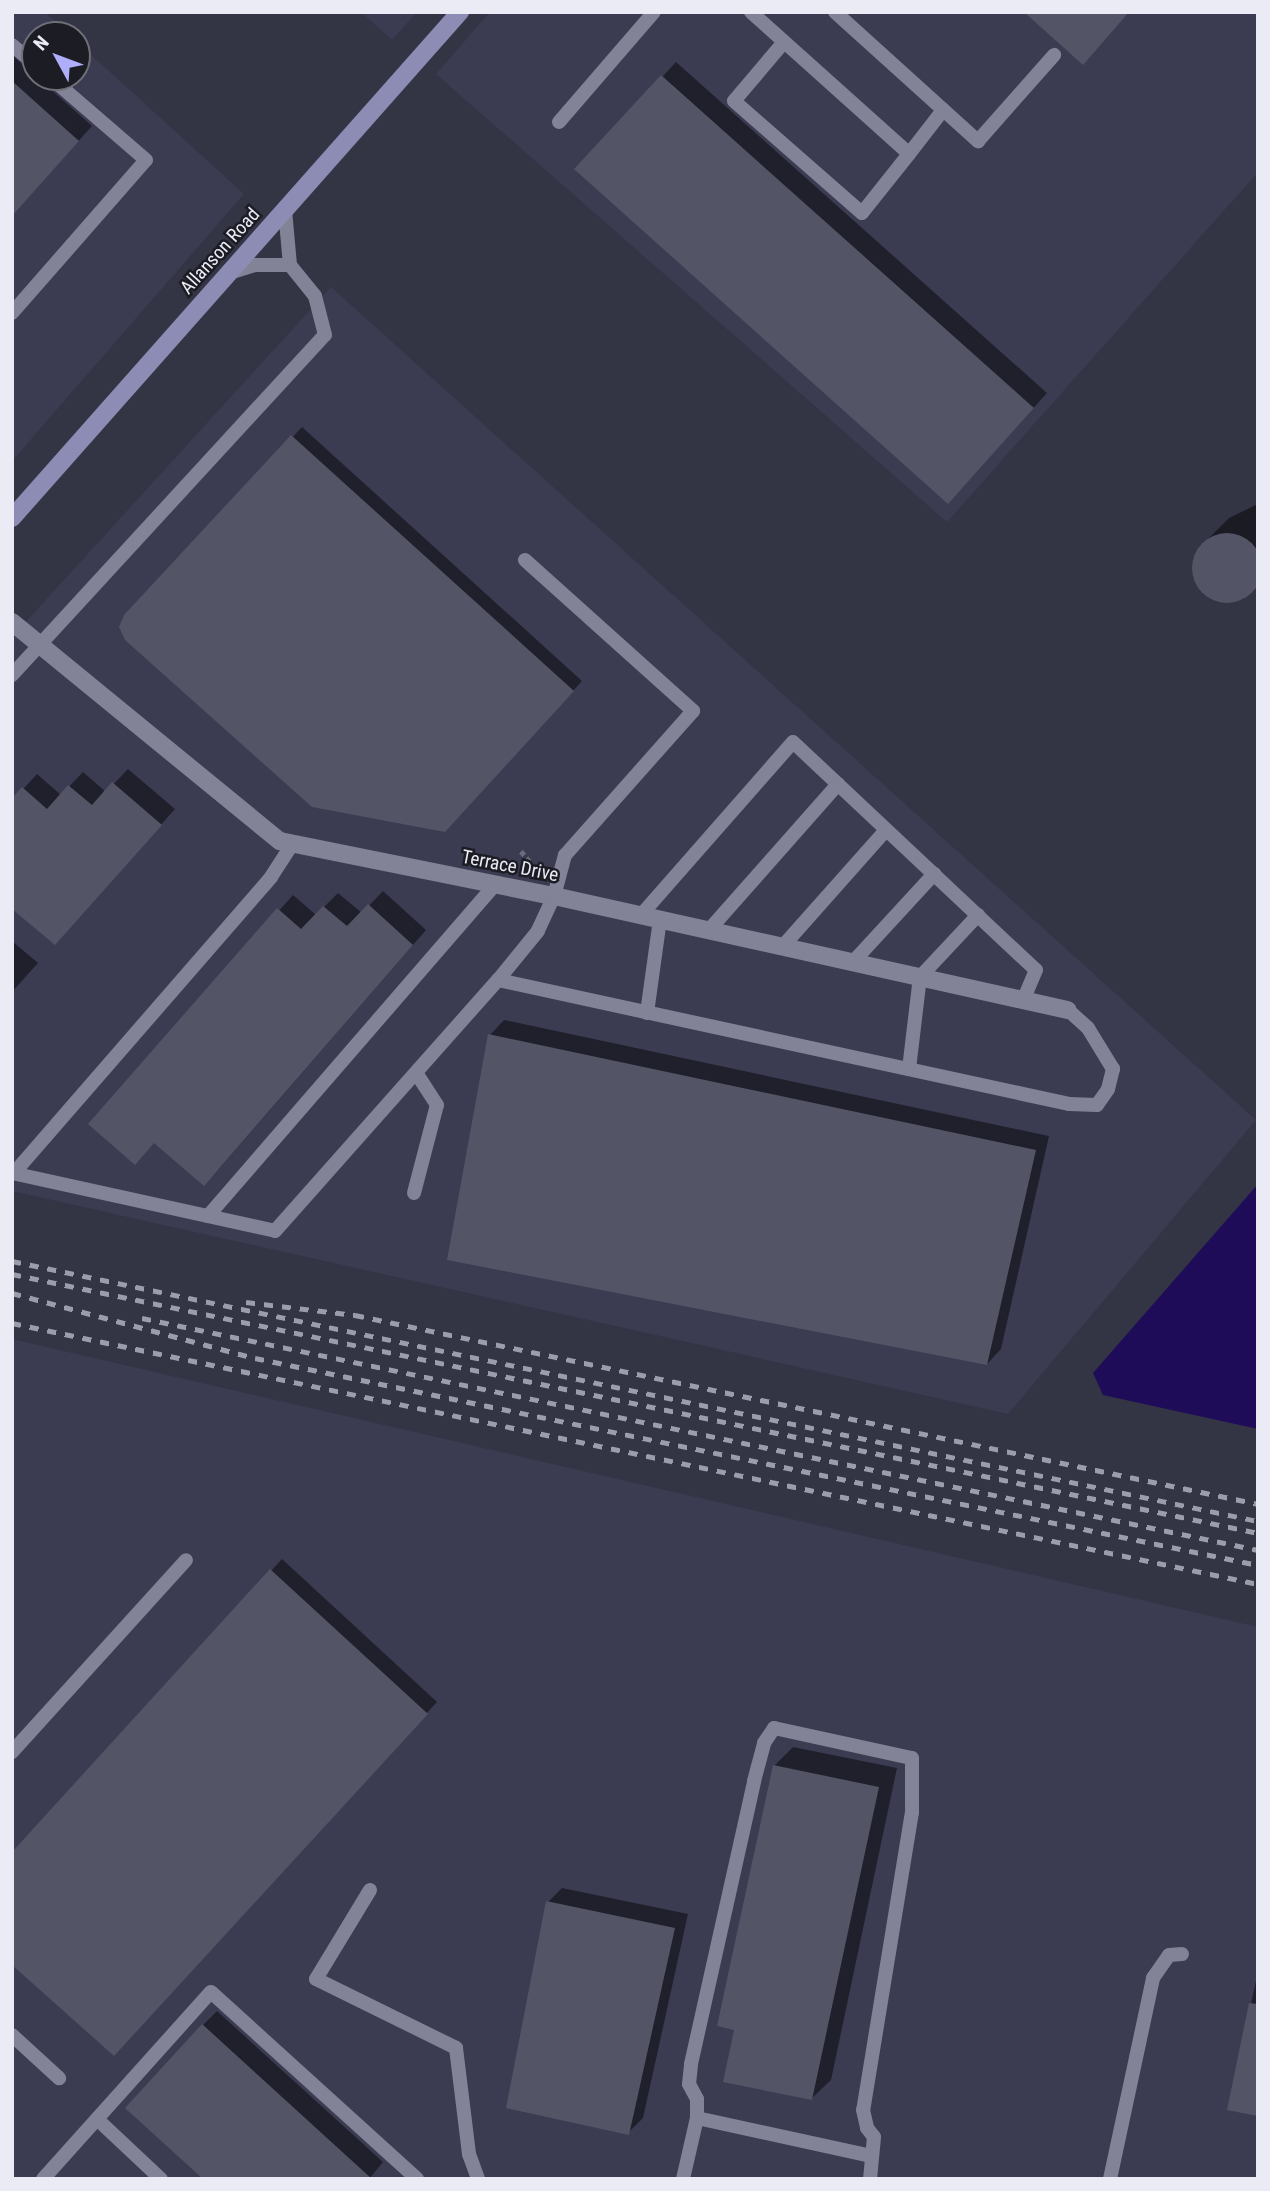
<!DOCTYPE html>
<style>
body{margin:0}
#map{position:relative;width:1270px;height:2191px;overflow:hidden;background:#333444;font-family:"Roboto Condensed",sans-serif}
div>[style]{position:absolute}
.built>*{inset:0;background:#3b3c52}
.water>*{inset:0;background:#1f0c59}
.shadow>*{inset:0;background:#0007}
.building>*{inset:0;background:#535465}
.round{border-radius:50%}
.path>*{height:4.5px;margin-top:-2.25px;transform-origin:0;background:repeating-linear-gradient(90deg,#6b6c7a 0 5px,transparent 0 8.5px)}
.lane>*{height:14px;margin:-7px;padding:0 7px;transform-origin:7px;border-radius:7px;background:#828396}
.street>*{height:18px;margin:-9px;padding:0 9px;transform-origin:9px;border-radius:9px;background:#828396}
.secondary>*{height:18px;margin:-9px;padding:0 9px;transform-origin:9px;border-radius:9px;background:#8c8cb5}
.rail>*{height:5px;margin-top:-2.5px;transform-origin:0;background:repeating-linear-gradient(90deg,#9c9daa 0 9px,transparent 0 18px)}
span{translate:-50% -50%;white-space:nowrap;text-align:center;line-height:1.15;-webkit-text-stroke:5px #1c1c24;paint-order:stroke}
.street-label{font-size:19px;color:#ebebf6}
.frame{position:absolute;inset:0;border:14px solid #ebebf6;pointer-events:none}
.north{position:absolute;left:21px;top:21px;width:70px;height:70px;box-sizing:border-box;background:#1c1c24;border:2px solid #6f6f78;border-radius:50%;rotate:311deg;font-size:19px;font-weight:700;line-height:28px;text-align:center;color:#ebebf6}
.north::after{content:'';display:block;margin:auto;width:24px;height:32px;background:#aeaefa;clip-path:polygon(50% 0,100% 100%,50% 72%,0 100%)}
</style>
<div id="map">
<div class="built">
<div style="clip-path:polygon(12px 12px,45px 12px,70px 35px,35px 35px,35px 77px,77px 77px,77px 42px,244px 194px,12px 461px)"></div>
<div style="clip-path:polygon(361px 12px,417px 12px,392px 40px)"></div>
<div style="clip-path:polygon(490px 12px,1258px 12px,1258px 172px,947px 522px,436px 74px)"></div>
<div style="clip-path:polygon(331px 287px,1256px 1120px,1008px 1414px,12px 1191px,12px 637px)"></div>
<div style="clip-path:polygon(12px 1339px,1258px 1627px,1258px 2179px,12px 2179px)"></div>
</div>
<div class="water">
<div style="clip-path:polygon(1258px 1184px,1258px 1429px,1103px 1395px,1093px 1373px)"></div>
</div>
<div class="shadow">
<div style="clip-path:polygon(12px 55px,92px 126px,12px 215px)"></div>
<div style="clip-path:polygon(676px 62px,1047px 393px,962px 488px,577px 169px)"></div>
<div style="clip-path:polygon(302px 427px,582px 681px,455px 820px,126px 616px)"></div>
<div style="clip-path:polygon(1258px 504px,1258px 585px,1242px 600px,1219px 601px,1208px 596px,1195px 578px,1195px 557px,1200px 547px,1229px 518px)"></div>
<div style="clip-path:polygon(128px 769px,175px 809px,68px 929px,12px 907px,12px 795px,15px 798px,37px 774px,61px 795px,83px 772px,106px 792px)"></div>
<div style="clip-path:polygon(383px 891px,426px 930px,218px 1170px,155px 1142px,90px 1124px,293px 895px,316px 915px,338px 893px,362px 913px)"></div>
<div style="clip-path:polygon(12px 941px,38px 963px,12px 992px)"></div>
<div style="clip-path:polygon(504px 1020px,1049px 1136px,1001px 1349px,987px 1364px,490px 1035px)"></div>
<div style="clip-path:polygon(282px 1559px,437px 1702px,124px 2043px,12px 1853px)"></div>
<div style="clip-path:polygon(793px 1747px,897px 1768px,831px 2080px,812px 2098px,736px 2029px,774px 1766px)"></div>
<div style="clip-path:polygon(562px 1888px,688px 1914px,643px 2118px,628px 2133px,548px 1902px)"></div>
<div style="clip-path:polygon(1258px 1971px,1258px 2114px,1229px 2109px)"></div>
<div style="clip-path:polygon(217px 2011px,383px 2162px,369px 2179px,203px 2025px)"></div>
</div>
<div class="building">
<div style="clip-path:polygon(1024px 12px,1129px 12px,1083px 65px)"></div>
<div style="clip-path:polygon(661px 75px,1034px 408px,948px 504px,574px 169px)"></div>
<div style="clip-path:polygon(12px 81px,79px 141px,12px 216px)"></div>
<div style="clip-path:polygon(291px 435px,574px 691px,445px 832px,312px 807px,125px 640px,119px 627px,124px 615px)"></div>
<div class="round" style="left:1192px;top:533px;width:70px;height:70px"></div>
<div style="clip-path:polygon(112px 782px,162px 825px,55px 945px,12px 909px,12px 798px,22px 787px,47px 809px,68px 785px,92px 805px)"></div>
<div style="clip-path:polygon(368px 904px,413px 945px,204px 1186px,154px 1143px,135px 1165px,88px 1124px,277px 908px,301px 929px,323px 906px,347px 926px)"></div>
<div style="clip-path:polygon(488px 1034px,1036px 1150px,987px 1365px,447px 1260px)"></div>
<div style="clip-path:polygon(270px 1569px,428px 1714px,114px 2056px,12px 1965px,12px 1852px)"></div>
<div style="clip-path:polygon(773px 1765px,879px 1787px,812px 2100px,723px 2082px,734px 2030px,717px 2026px)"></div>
<div style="clip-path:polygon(546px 1901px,675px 1928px,629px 2135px,506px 2108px)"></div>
<div style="clip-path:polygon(1249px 2003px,1258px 2004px,1258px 2116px,1227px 2110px)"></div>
<div style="clip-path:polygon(202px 2024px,372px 2179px,203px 2179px,125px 2108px)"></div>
</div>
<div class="path">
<div style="left:521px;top:851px;width:16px;rotate:50deg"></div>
</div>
<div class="lane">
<div style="left:751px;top:12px;width:212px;rotate:41.9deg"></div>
<div style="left:909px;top:154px;width:56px;rotate:-52.3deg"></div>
<div style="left:835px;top:12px;width:193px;rotate:42.1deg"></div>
<div style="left:978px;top:141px;width:115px;rotate:-48.5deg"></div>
<div style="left:784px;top:42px;width:77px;rotate:130.3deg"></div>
<div style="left:734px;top:101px;width:170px;rotate:41.2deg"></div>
<div style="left:862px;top:213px;width:75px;rotate:-51.5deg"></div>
<div style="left:12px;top:45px;width:30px;rotate:40deg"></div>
<div style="left:559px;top:122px;width:145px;rotate:-49.2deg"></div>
<div style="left:229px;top:273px;width:27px;rotate:-17deg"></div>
<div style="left:255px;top:265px;width:35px"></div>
<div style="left:12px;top:313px;width:203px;rotate:-48.8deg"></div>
<div style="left:146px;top:160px;width:127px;rotate:-139.2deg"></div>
<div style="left:525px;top:560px;width:226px;rotate:41.9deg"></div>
<div style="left:693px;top:711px;width:193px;rotate:131.6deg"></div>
<div style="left:565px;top:855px;width:42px;rotate:105deg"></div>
<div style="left:554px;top:896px;width:38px;rotate:115deg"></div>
<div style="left:538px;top:931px;width:63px;rotate:129.2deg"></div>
<div style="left:498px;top:980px;width:584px;rotate:12.25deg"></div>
<div style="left:1069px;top:1104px;width:28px;rotate:2deg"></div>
<div style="left:1097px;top:1105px;width:19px;rotate:-55deg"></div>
<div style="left:1108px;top:1089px;width:21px;rotate:-76deg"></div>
<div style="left:1113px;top:1069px;width:48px;rotate:-121.4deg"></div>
<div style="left:1088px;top:1028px;width:27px;rotate:-138deg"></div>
<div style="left:12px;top:675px;width:462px;rotate:-47.4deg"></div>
<div style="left:325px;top:335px;width:40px;rotate:-104.4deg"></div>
<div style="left:315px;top:296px;width:40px;rotate:-129deg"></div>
<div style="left:290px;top:265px;width:55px;rotate:-95.2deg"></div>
<div style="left:641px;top:915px;width:230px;rotate:-48.7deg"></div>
<div style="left:793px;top:742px;width:333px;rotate:43.2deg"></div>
<div style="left:1036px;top:970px;width:33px;rotate:113deg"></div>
<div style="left:709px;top:930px;width:195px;rotate:-48.5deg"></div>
<div style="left:783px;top:946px;width:155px;rotate:-48.4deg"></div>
<div style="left:853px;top:962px;width:120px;rotate:-47.4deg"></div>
<div style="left:647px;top:1013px;width:95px;rotate:-82.1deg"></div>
<div style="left:909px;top:1069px;width:93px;rotate:-83.2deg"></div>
<div style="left:920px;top:977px;width:85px;rotate:-46.9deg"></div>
<div style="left:12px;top:1173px;width:269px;rotate:12.4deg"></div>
<div style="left:275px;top:1231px;width:336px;rotate:-48.4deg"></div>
<div style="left:14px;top:1173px;width:392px;rotate:-49deg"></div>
<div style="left:271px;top:877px;width:40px;rotate:-57.1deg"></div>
<div style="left:414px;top:1193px;width:91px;rotate:-75.4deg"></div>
<div style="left:437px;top:1105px;width:38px;rotate:-123deg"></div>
<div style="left:208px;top:1216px;width:440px;rotate:-49.1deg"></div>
<div style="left:12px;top:1752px;width:259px;rotate:-47.8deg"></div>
<div style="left:370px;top:1890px;width:104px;rotate:121.2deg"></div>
<div style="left:316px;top:1979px;width:156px;rotate:26.2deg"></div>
<div style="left:456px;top:2048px;width:107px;rotate:83deg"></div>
<div style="left:469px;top:2154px;width:27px;rotate:70deg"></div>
<div style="left:12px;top:2035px;width:64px;rotate:42.5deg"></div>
<div style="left:697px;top:2118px;width:179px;rotate:12.3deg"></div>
<div style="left:97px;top:2119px;width:88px;rotate:43.2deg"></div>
<div style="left:43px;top:2179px;width:251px;rotate:-48.1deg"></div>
<div style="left:211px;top:1992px;width:278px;rotate:42.2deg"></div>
<div style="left:683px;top:2179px;width:63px;rotate:-77.1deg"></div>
<div style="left:697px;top:2118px;width:19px;rotate:-90deg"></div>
<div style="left:697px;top:2099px;width:17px;rotate:-118deg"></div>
<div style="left:689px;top:2084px;width:20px;rotate:-84deg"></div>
<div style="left:691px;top:2064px;width:290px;rotate:-77.4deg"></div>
<div style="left:754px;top:1781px;width:39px;rotate:-75deg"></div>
<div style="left:764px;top:1743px;width:18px;rotate:-56deg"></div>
<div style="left:774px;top:1728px;width:141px;rotate:12.3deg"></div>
<div style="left:912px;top:1758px;width:54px;rotate:90deg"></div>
<div style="left:912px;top:1812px;width:302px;rotate:99.3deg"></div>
<div style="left:863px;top:2110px;width:18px;rotate:77deg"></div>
<div style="left:867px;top:2128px;width:11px;rotate:52deg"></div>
<div style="left:874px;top:2137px;width:42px;rotate:95.4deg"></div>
<div style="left:1110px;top:2179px;width:206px;rotate:-77.9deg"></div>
<div style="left:1153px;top:1978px;width:28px;rotate:-55deg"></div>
<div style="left:1169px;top:1955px;width:13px;rotate:-4deg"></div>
</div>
<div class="street">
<div style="left:12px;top:622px;width:346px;rotate:39.3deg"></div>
<div style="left:280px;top:841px;width:279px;rotate:11.4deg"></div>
<div style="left:554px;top:896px;width:526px;rotate:12.51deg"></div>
</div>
<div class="secondary">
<div style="left:12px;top:518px;width:676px;rotate:-48.48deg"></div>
</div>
<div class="rail">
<div style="left:12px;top:1261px;width:1273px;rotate:11.79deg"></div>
<div style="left:12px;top:1274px;width:1273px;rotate:11.74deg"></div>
<div style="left:12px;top:1293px;width:252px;rotate:15deg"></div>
<div style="left:255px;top:1358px;width:1024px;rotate:11.66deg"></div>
<div style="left:246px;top:1302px;width:110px;rotate:6.8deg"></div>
<div style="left:355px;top:1315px;width:923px;rotate:11.82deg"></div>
<div style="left:142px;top:1318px;width:1140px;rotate:11.74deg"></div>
<div style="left:12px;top:1323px;width:1273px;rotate:11.83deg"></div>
</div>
<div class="street-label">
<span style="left:220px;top:251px;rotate:-48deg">Allanson Road</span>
<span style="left:510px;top:866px;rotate:11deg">Terrace Drive</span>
</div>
<div class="frame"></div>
<div class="north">N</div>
</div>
